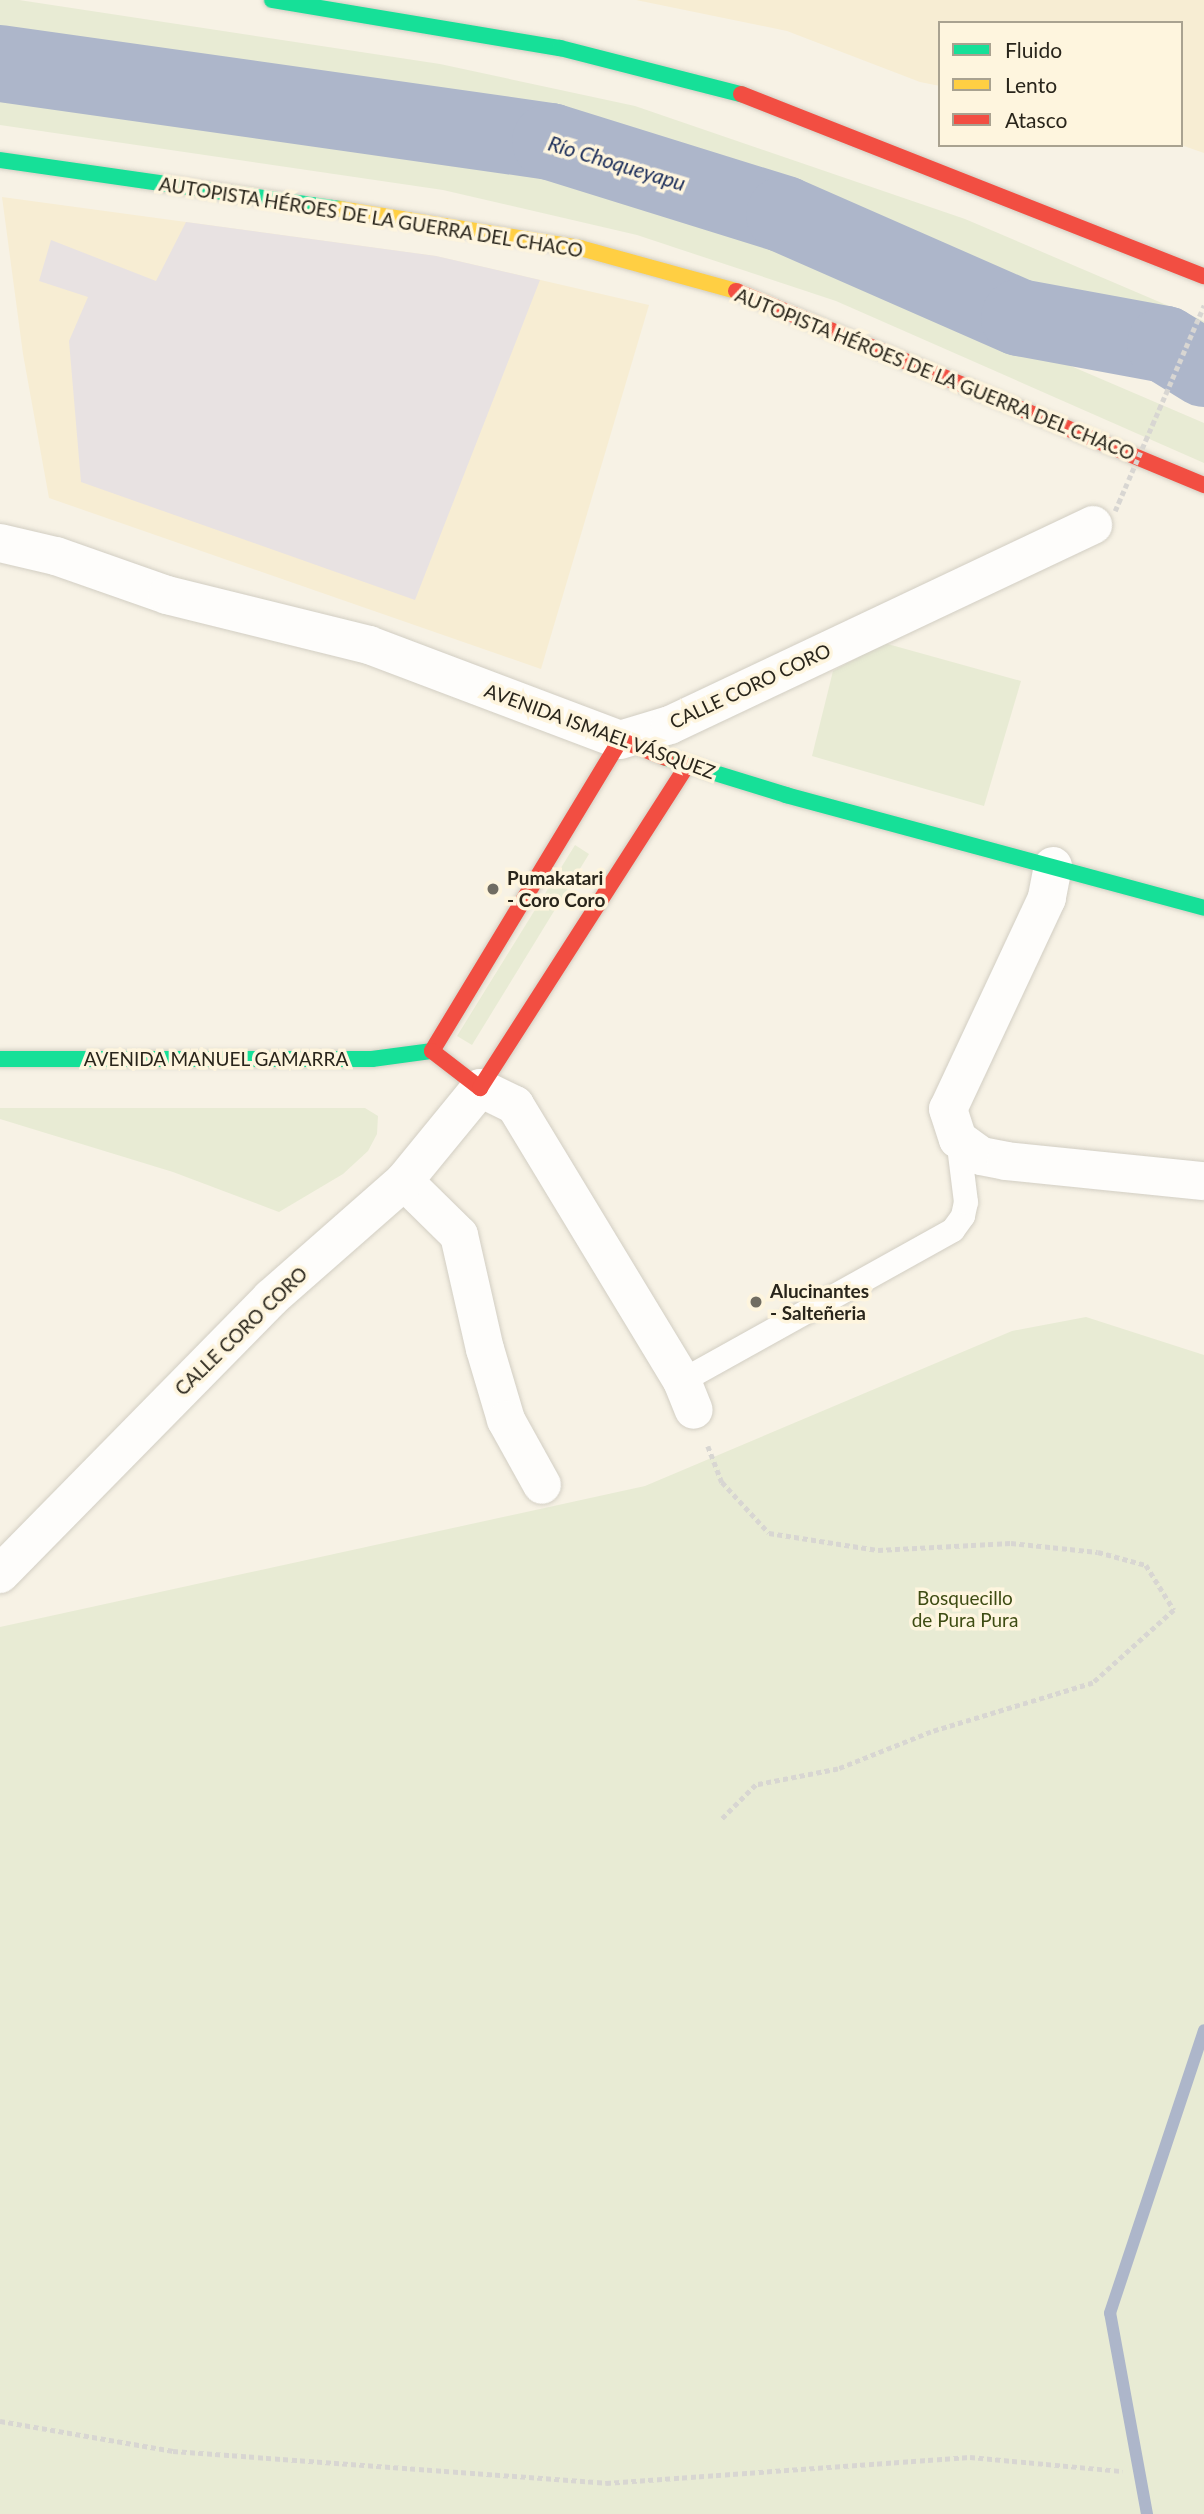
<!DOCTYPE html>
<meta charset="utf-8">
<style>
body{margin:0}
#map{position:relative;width:1204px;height:2514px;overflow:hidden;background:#f7f2e5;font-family:Lato,sans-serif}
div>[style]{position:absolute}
.built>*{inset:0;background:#f7edd3}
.green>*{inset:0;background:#e8ebd4}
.stream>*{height:12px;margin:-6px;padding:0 6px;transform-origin:6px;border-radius:6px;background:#adb6ca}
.river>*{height:77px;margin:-38.5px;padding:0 38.5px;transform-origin:38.5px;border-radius:38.5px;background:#adb6ca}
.building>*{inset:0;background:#e8e2e2}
.path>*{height:4.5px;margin-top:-2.25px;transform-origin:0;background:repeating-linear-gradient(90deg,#d8d6d2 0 5px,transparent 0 8.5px)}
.roads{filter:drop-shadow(0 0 2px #d2cec3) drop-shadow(0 0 2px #d2cec3)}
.lane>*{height:24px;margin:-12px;padding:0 12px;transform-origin:12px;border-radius:12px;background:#fefdfb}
.street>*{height:38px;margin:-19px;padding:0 19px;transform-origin:19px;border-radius:19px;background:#fefdfb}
.fast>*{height:16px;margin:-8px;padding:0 8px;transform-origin:8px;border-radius:8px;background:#16e098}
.slow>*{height:16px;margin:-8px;padding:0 8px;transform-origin:8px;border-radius:8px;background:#ffcf43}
.jam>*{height:16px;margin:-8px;padding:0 8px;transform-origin:8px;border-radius:8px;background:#f24e42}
.path-bridge>*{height:4.5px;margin-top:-2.25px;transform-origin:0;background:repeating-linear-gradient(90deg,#d8d6d2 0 5px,transparent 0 8.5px)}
.dots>*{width:19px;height:19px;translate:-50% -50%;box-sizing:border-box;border:4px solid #fef5de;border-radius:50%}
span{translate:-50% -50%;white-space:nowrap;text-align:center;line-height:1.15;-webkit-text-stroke:7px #fef5de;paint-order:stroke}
.street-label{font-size:19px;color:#29251b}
.poi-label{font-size:19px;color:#29251b;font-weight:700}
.left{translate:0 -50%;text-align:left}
.park-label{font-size:19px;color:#3e4c13}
.water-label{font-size:21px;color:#1b2d59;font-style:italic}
.legend{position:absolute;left:938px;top:21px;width:245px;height:126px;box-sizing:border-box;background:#fef5de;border:2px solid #a9a290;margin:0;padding:9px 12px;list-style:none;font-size:21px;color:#29251b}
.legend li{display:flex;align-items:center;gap:14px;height:35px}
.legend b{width:35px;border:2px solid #a9a290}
</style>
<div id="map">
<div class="built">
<div style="clip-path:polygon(636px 0,1204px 0,1204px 153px,1181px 145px,1181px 23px,940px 23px,940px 86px,920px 82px,787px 31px)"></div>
<div style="clip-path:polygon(2px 197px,436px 256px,649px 305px,541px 669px,49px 498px,23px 354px)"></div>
</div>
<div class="green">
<div style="clip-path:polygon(0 0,19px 0,440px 64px,635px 106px,965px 219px,1204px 321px,1204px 372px,768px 187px,557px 120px,313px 84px,0 29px)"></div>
<div style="clip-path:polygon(0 91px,498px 164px,646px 201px,779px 241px,1204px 423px,1204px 463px,836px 301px,637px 235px,443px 190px,0 125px)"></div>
<div style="clip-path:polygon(884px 643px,1021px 681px,984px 806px,812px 756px,833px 671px)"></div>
<div style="clip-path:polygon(575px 845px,589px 854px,472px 1045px,457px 1036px)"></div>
<div style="clip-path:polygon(0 1108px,365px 1108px,378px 1116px,377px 1134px,368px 1151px,343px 1174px,279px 1212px,173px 1172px,0 1119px)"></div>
<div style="clip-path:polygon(1086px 1317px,1204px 1355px,1204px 2514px,0 2514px,0 1627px,645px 1486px,1012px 1331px)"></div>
</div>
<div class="stream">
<div style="left:1147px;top:2514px;width:204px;rotate:-100.4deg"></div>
<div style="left:1110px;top:2313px;width:298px;rotate:-71.6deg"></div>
</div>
<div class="river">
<div style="left:0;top:63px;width:556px;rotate:8.07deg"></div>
<div style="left:550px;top:141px;width:245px;rotate:17.3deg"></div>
<div style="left:784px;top:214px;width:257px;rotate:23.7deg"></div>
<div style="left:1019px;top:317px;width:148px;rotate:10.5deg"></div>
<div style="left:1165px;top:344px;width:46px;rotate:31.6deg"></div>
</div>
<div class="building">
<div style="clip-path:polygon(186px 222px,436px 256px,540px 280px,415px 600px,81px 482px,69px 341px,88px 297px,39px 281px,51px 240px,156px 281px)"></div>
</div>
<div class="path">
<div style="left:708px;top:1446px;width:39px;rotate:69deg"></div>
<div style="left:722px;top:1482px;width:69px;rotate:47.3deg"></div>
<div style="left:769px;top:1533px;width:110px;rotate:8.9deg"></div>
<div style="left:878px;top:1550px;width:133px;rotate:-3deg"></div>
<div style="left:1011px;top:1543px;width:87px;rotate:5.9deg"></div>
<div style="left:1098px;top:1552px;width:50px;rotate:15.2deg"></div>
<div style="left:1146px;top:1565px;width:53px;rotate:58.1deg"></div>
<div style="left:1174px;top:1610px;width:109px;rotate:138deg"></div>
<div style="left:1093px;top:1683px;width:169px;rotate:163.2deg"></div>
<div style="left:931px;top:1732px;width:100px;rotate:158.3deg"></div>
<div style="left:838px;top:1769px;width:84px;rotate:169deg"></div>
<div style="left:756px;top:1785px;width:48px;rotate:135deg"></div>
<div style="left:0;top:2421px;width:176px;rotate:9.8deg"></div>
<div style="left:173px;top:2451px;width:434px;rotate:4.2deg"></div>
<div style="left:606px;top:2483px;width:365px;rotate:-4.1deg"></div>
<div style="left:970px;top:2457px;width:153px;rotate:5.3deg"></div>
</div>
<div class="roads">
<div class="lane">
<div style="left:682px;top:1381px;width:310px;rotate:-29.1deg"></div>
<div style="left:953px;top:1230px;width:17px;rotate:-54deg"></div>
<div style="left:963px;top:1216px;width:14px;rotate:-78deg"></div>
<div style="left:966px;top:1202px;width:64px;rotate:-97.2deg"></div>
</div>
<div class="street">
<div style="left:0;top:543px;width:57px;rotate:13.1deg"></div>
<div style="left:56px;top:556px;width:118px;rotate:19.4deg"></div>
<div style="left:167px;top:595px;width:208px;rotate:13.9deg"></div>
<div style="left:369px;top:645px;width:268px;rotate:20.7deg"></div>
<div style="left:620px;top:740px;width:52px;rotate:-16.7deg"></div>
<div style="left:670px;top:725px;width:468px;rotate:-25.3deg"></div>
<div style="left:1053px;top:866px;width:33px;rotate:101deg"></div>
<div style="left:1047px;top:898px;width:233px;rotate:115.1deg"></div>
<div style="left:948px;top:1109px;width:32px;rotate:72deg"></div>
<div style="left:958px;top:1139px;width:29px;rotate:36deg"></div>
<div style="left:981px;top:1156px;width:25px;rotate:11deg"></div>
<div style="left:1006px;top:1161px;width:199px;rotate:5.8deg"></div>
<div style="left:404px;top:1181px;width:77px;rotate:44.5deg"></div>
<div style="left:459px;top:1235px;width:117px;rotate:77.2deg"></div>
<div style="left:485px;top:1349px;width:74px;rotate:73.5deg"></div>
<div style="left:506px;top:1420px;width:74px;rotate:61deg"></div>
<div style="left:0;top:1574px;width:387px;rotate:-45.5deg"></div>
<div style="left:271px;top:1298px;width:177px;rotate:-41.3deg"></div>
<div style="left:404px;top:1181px;width:120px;rotate:-50.7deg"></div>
<div style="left:480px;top:1088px;width:39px;rotate:26deg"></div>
<div style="left:515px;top:1105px;width:323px;rotate:58.8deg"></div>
<div style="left:682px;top:1381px;width:31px;rotate:68deg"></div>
</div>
<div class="fast">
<div style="left:272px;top:0;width:292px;rotate:9.5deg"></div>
<div style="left:560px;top:48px;width:187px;rotate:14.3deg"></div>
<div style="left:0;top:160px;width:344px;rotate:8.2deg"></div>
<div style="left:666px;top:758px;width:126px;rotate:17.1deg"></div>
<div style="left:786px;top:795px;width:433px;rotate:15.1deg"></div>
<div style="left:0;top:1059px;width:372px"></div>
<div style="left:372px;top:1059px;width:61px;rotate:-7.6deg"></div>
</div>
<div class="slow">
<div style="left:340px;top:209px;width:243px;rotate:9.2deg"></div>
<div style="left:580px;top:248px;width:162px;rotate:15.4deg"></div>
</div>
<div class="jam">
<div style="left:741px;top:94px;width:497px;rotate:21.5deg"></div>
<div style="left:736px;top:291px;width:507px;rotate:22.52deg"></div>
<div style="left:432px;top:1051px;width:363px;rotate:-58.8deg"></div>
<div style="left:620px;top:740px;width:49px;rotate:21.4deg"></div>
<div style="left:432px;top:1051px;width:61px;rotate:37.6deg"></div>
<div style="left:480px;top:1088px;width:383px;rotate:-57.3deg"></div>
</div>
</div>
<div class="path-bridge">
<div style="left:1115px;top:511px;width:224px;rotate:-66.6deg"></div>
</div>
<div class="dots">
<div style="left:493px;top:889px;background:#716d62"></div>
<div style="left:756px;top:1302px;background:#716d62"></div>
</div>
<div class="street-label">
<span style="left:371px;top:217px;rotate:9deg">AUTOPISTA HÉROES DE LA GUERRA DEL CHACO</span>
<span style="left:935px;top:374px;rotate:22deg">AUTOPISTA HÉROES DE LA GUERRA DEL CHACO</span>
<span style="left:750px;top:686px;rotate:-25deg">CALLE CORO CORO</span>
<span style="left:600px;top:731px;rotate:20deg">AVENIDA ISMAEL VÁSQUEZ</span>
<span style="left:216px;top:1059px">AVENIDA MANUEL GAMARRA</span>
<span style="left:241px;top:1331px;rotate:-44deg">CALLE CORO CORO</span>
</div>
<div class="poi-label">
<span class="left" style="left:507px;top:889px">Pumakatari<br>- Coro Coro</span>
<span class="left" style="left:770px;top:1302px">Alucinantes<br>- Salteñeria</span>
</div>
<div class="park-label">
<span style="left:965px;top:1609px">Bosquecillo<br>de Pura Pura</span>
</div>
<div class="water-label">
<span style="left:617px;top:163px;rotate:17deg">Río Choqueyapu</span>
</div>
<ul class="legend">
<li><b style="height:9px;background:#16e098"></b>Fluido</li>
<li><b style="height:9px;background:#ffcf43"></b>Lento</li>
<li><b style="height:9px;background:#f24e42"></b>Atasco</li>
</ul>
</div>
